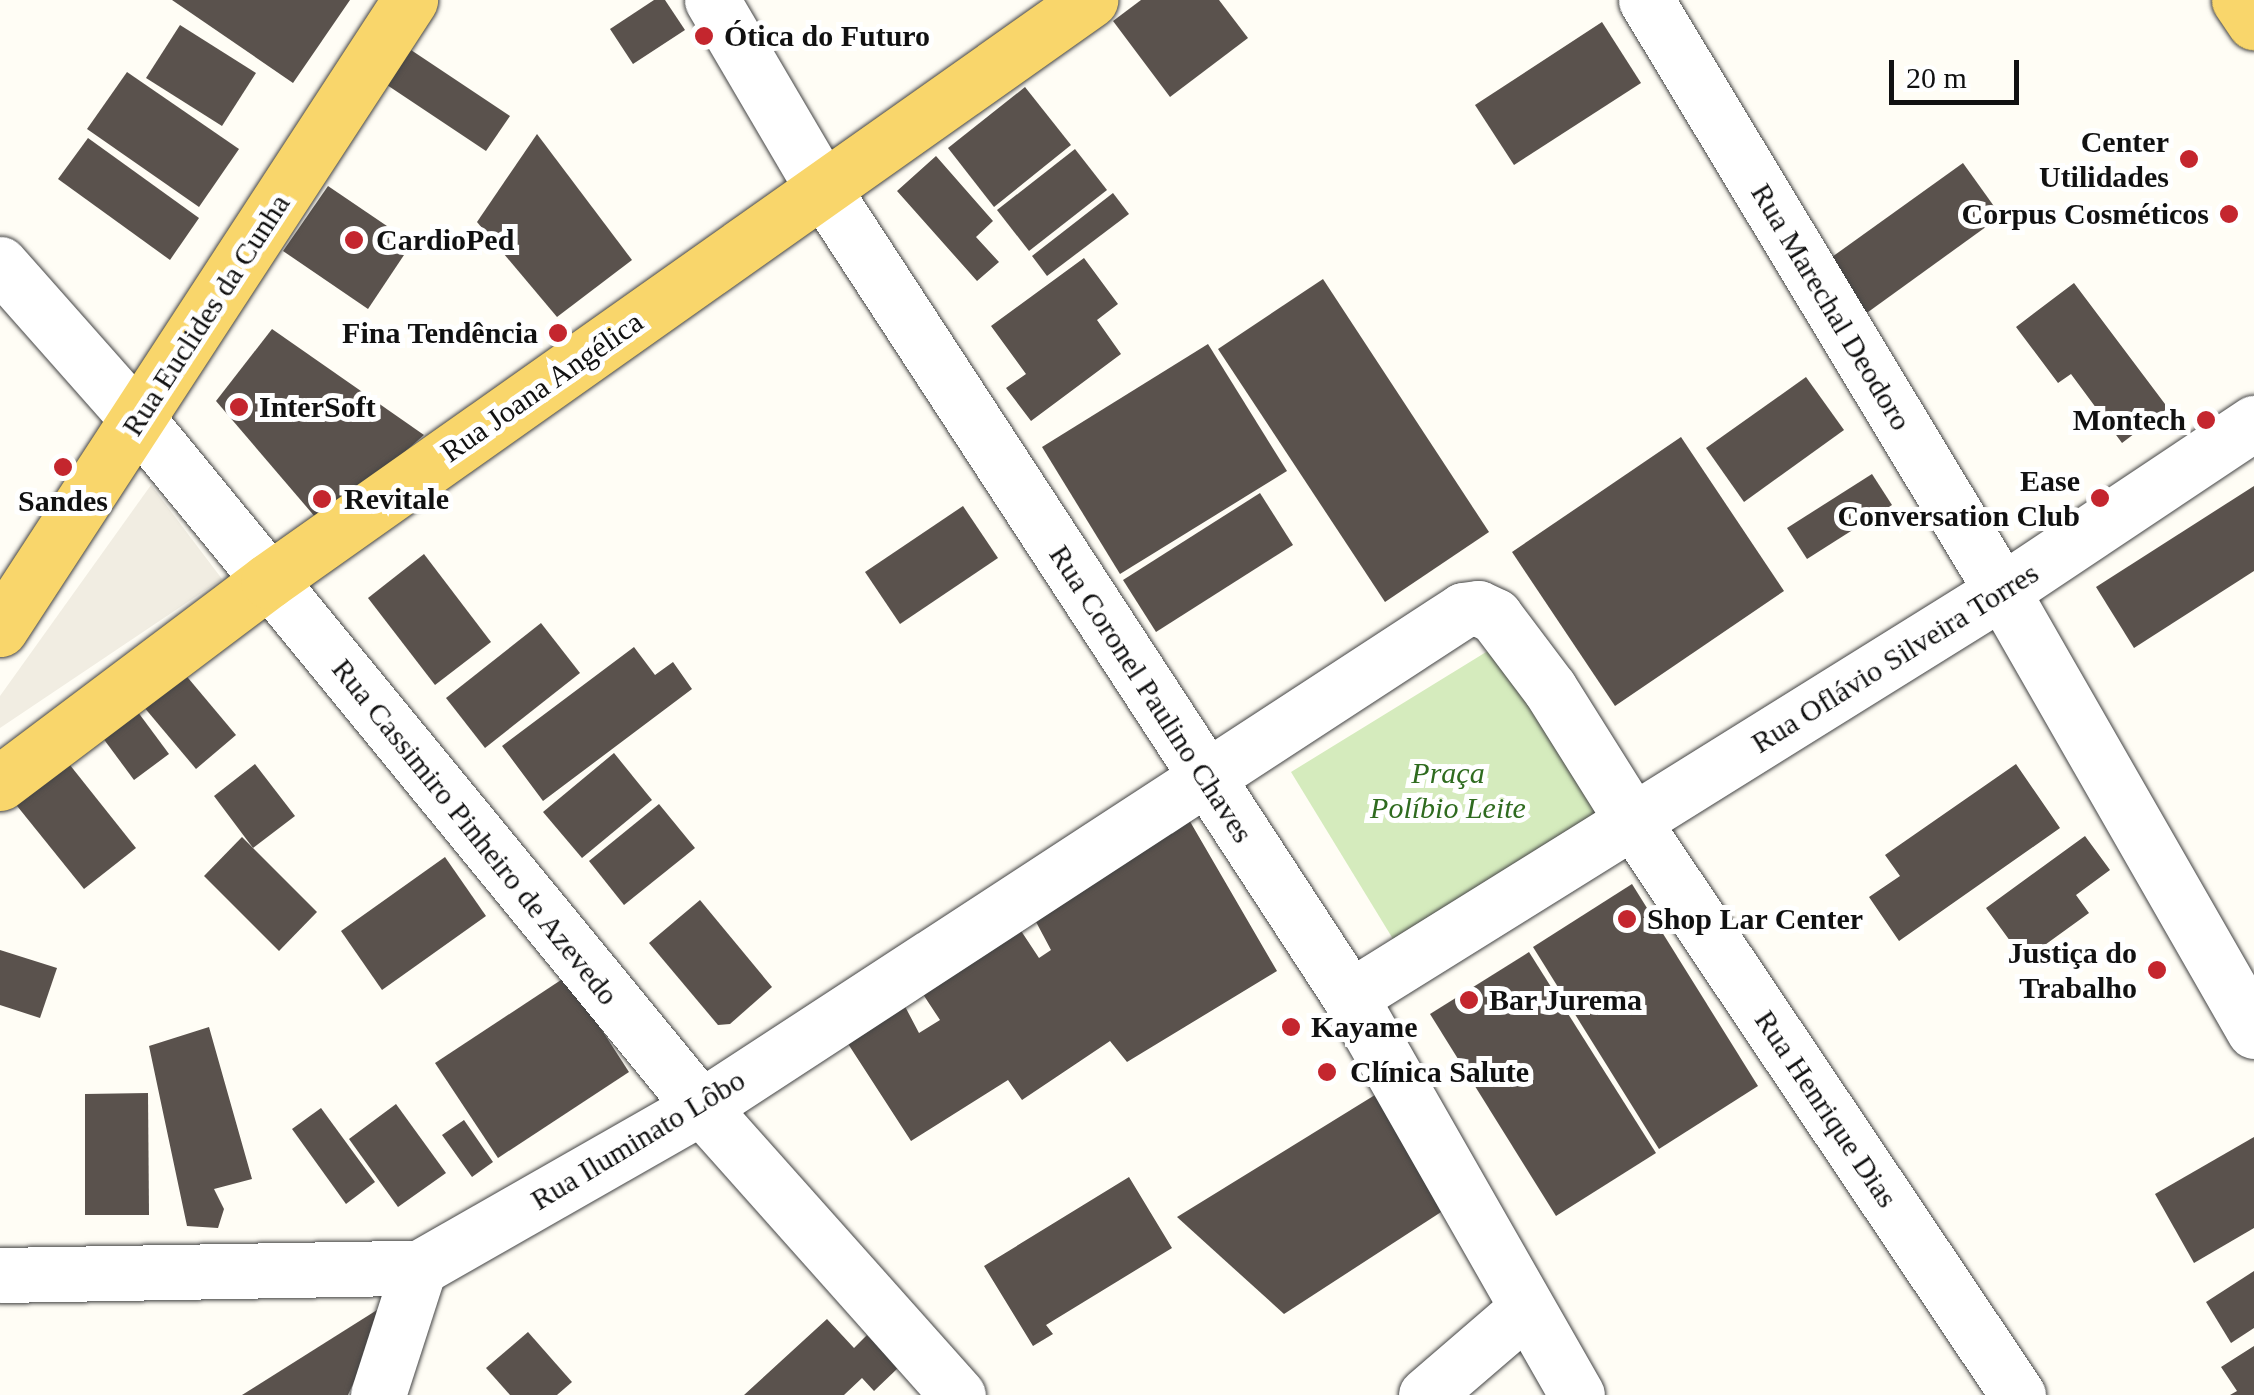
<!DOCTYPE html>
<meta charset="utf-8">
<style>
body{margin:0}
#map{position:relative;width:2254px;height:1395px;overflow:hidden;background:#fffdf5;font-family:"Times New Roman",serif}
div>[style]{position:absolute}
.green>*{inset:0;background:#d5ebbd}
.plaza>*{inset:0;background:#f1ede2}
.building>*{inset:0;background:#5a524d}
.roads{filter:drop-shadow(0 0 2px #444) drop-shadow(0 0 2px #444)}
.minor>*{height:55px;margin:-27.5px;padding:0 27.5px;transform-origin:27.5px;border-radius:27.5px;background:#fff}
.major>*{height:55px;margin:-27.5px;padding:0 27.5px;transform-origin:27.5px;border-radius:27.5px;background:#f9d66b}
.dots>*{width:28px;height:28px;translate:-50% -50%;box-sizing:border-box;border:5px solid #fff;border-radius:50%}
span{translate:-50% -50%;white-space:nowrap;text-align:center;line-height:1.15;-webkit-text-stroke:10px #fff;paint-order:stroke}
.poi-label{font-size:30px;color:#111;font-weight:700}
.left{translate:0 -50%;text-align:left}
.right{translate:-100% -50%;text-align:right}
.street-label{font-size:30px;color:#111}
.park-label{font-size:30px;color:#2f6b1f;font-style:italic}
.scale{position:absolute;left:1889px;top:60px;width:130px;height:45px;box-sizing:border-box;border:5px solid #111;border-top:0;padding-left:12px;font-size:30px;line-height:35px;white-space:nowrap;color:#111;-webkit-text-stroke:8px #fff;paint-order:stroke}
</style>
<div id="map">
<div class="green">
<div style="clip-path:polygon(1504px 641px,1606px 808px,1393px 939px,1291px 772px)"></div>
</div>
<div class="plaza">
<div style="clip-path:polygon(151px 485px,222px 579px,0 728px,0 696px)"></div>
</div>
<div class="building">
<div style="clip-path:polygon(172px 0,350px 0,293px 83px)"></div>
<div style="clip-path:polygon(654px 0,665px 0,685px 30px,633px 64px,610px 29px)"></div>
<div style="clip-path:polygon(1141px 0,1219px 0,1248px 38px,1170px 97px,1113px 21px)"></div>
<div style="clip-path:polygon(1602px 22px,1641px 83px,1514px 165px,1475px 105px)"></div>
<div style="clip-path:polygon(180px 25px,256px 73px,222px 126px,146px 78px)"></div>
<div style="clip-path:polygon(408px 48px,510px 116px,486px 151px,384px 83px)"></div>
<div style="clip-path:polygon(127px 72px,239px 149px,199px 207px,87px 129px)"></div>
<div style="clip-path:polygon(1025px 87px,1071px 145px,994px 207px,948px 148px)"></div>
<div style="clip-path:polygon(537px 134px,632px 260px,557px 317px,477px 222px)"></div>
<div style="clip-path:polygon(88px 138px,199px 218px,170px 260px,58px 179px)"></div>
<div style="clip-path:polygon(1075px 149px,1107px 190px,1029px 251px,997px 210px)"></div>
<div style="clip-path:polygon(936px 156px,993px 221px,976px 237px,999px 262px,977px 281px,897px 191px)"></div>
<div style="clip-path:polygon(1963px 163px,2001px 216px,1864px 315px,1825px 262px)"></div>
<div style="clip-path:polygon(328px 186px,412px 243px,368px 309px,283px 251px)"></div>
<div style="clip-path:polygon(1113px 193px,1129px 214px,1047px 276px,1032px 256px)"></div>
<div style="clip-path:polygon(1084px 258px,1118px 304px,1097px 320px,1121px 354px,1031px 421px,1006px 388px,1026px 374px,991px 326px)"></div>
<div style="clip-path:polygon(1323px 279px,1489px 532px,1385px 602px,1218px 349px)"></div>
<div style="clip-path:polygon(2074px 283px,2168px 408px,2122px 443px,2071px 374px,2058px 383px,2016px 327px)"></div>
<div style="clip-path:polygon(272px 329px,424px 435px,322px 525px,216px 401px)"></div>
<div style="clip-path:polygon(1208px 344px,1287px 471px,1120px 574px,1042px 447px)"></div>
<div style="clip-path:polygon(1806px 377px,1844px 430px,1744px 502px,1706px 448px)"></div>
<div style="clip-path:polygon(1681px 437px,1784px 591px,1615px 706px,1512px 552px)"></div>
<div style="clip-path:polygon(1872px 474px,1892px 505px,1807px 559px,1787px 528px)"></div>
<div style="clip-path:polygon(2254px 486px,2254px 571px,2134px 648px,2096px 587px)"></div>
<div style="clip-path:polygon(1260px 493px,1293px 545px,1156px 632px,1123px 580px)"></div>
<div style="clip-path:polygon(963px 506px,998px 558px,900px 624px,865px 572px)"></div>
<div style="clip-path:polygon(424px 554px,491px 642px,435px 685px,368px 598px)"></div>
<div style="clip-path:polygon(541px 623px,580px 673px,485px 748px,446px 698px)"></div>
<div style="clip-path:polygon(634px 647px,655px 675px,673px 662px,692px 689px,543px 801px,502px 746px)"></div>
<div style="clip-path:polygon(173px 660px,236px 735px,196px 769px,133px 694px)"></div>
<div style="clip-path:polygon(129px 700px,169px 754px,134px 780px,94px 726px)"></div>
<div style="clip-path:polygon(58px 750px,136px 848px,84px 889px,5px 791px)"></div>
<div style="clip-path:polygon(614px 753px,652px 800px,582px 858px,543px 812px)"></div>
<div style="clip-path:polygon(255px 764px,295px 816px,253px 848px,214px 796px)"></div>
<div style="clip-path:polygon(2016px 764px,2060px 828px,1899px 941px,1869px 897px,1900px 876px,1885px 855px)"></div>
<div style="clip-path:polygon(659px 804px,695px 848px,624px 905px,589px 861px)"></div>
<div style="clip-path:polygon(1188px 818px,1277px 971px,1127px 1062px,1110px 1041px,1022px 1100px,1008px 1080px,911px 1141px,841px 1033px,899px 995px,919px 1033px,940px 1020px,907px 970px,1004px 905px,1039px 958px,1051px 950px,1035px 920px)"></div>
<div style="clip-path:polygon(2085px 836px,2110px 870px,2076px 895px,2089px 913px,2024px 960px,1986px 908px)"></div>
<div style="clip-path:polygon(242px 837px,317px 912px,279px 951px,204px 876px)"></div>
<div style="clip-path:polygon(445px 857px,486px 916px,382px 990px,341px 931px)"></div>
<div style="clip-path:polygon(1632px 884px,1758px 1086px,1659px 1149px,1533px 947px)"></div>
<div style="clip-path:polygon(700px 900px,772px 987px,730px 1024px,718px 1025px,649px 943px)"></div>
<div style="clip-path:polygon(0 950px,57px 968px,40px 1018px,0 1005px)"></div>
<div style="clip-path:polygon(1529px 952px,1656px 1153px,1556px 1216px,1430px 1014px)"></div>
<div style="clip-path:polygon(567px 976px,629px 1072px,498px 1158px,435px 1063px)"></div>
<div style="clip-path:polygon(209px 1027px,252px 1179px,214px 1189px,224px 1209px,218px 1228px,187px 1226px,149px 1046px)"></div>
<div style="clip-path:polygon(1383px 1090px,1455px 1203px,1284px 1314px,1177px 1217px)"></div>
<div style="clip-path:polygon(148px 1093px,149px 1215px,85px 1215px,85px 1094px)"></div>
<div style="clip-path:polygon(396px 1104px,446px 1173px,398px 1207px,349px 1139px)"></div>
<div style="clip-path:polygon(321px 1108px,375px 1182px,346px 1204px,292px 1129px)"></div>
<div style="clip-path:polygon(464px 1120px,493px 1162px,472px 1177px,442px 1135px)"></div>
<div style="clip-path:polygon(2254px 1137px,2254px 1228px,2194px 1263px,2155px 1194px)"></div>
<div style="clip-path:polygon(1129px 1177px,1172px 1248px,1046px 1325px,1053px 1334px,1033px 1346px,984px 1266px)"></div>
<div style="clip-path:polygon(2254px 1271px,2254px 1328px,2231px 1343px,2206px 1302px)"></div>
<div style="clip-path:polygon(377px 1310px,370px 1346px,348px 1395px,242px 1395px)"></div>
<div style="clip-path:polygon(827px 1319px,854px 1348px,867px 1335px,898px 1368px,874px 1391px,862px 1378px,844px 1395px,744px 1395px)"></div>
<div style="clip-path:polygon(528px 1332px,572px 1382px,557px 1395px,510px 1395px,486px 1368px)"></div>
<div style="clip-path:polygon(2254px 1346px,2254px 1395px,2230px 1395px,2237px 1391px,2221px 1367px)"></div>
</div>
<div class="roads">
<div class="minor">
<div style="left:712px;top:0;width:219px;rotate:59.6deg"></div>
<div style="left:823px;top:189px;width:965px;rotate:56.89deg"></div>
<div style="left:1350px;top:997px;width:458px;rotate:60.3deg"></div>
<div style="left:1646px;top:0;width:690px;rotate:58.94deg"></div>
<div style="left:2002px;top:591px;width:507px;rotate:60.2deg"></div>
<div style="left:0;top:264px;width:208px;rotate:48.5deg"></div>
<div style="left:138px;top:420px;width:888px;rotate:50.67deg"></div>
<div style="left:701px;top:1107px;width:386px;rotate:48.3deg"></div>
<div style="left:1350px;top:997px;width:768px;rotate:-31.91deg"></div>
<div style="left:2002px;top:591px;width:303px;rotate:-33.7deg"></div>
<div style="left:0;top:1275px;width:419px;rotate:-1deg"></div>
<div style="left:419px;top:1268px;width:325px;rotate:-29.7deg"></div>
<div style="left:701px;top:1107px;width:910px;rotate:-33.11deg"></div>
<div style="left:1463px;top:610px;width:15px;rotate:-8deg"></div>
<div style="left:1478px;top:608px;width:19px;rotate:25deg"></div>
<div style="left:1495px;top:616px;width:91px;rotate:53deg"></div>
<div style="left:1550px;top:689px;width:158px;rotate:57.9deg"></div>
<div style="left:1634px;top:823px;width:689px;rotate:56.13deg"></div>
<div style="left:378px;top:1395px;width:133px;rotate:-72.1deg"></div>
<div style="left:1426px;top:1395px;width:132px;rotate:-40.7deg"></div>
</div>
<div class="major">
<div style="left:2239px;top:0;width:27px;rotate:56deg"></div>
<div style="left:0;top:629px;width:751px;rotate:-56.9deg"></div>
<div style="left:0;top:783px;width:336px;rotate:-37deg"></div>
<div style="left:268px;top:581px;width:1007px;rotate:-35.25deg"></div>
</div>
</div>
<div class="dots">
<div style="left:704px;top:36px;background:#c4262e"></div>
<div style="left:2189px;top:159px;background:#c4262e"></div>
<div style="left:2229px;top:214px;background:#c4262e"></div>
<div style="left:354px;top:240px;background:#c4262e"></div>
<div style="left:558px;top:333px;background:#c4262e"></div>
<div style="left:239px;top:407px;background:#c4262e"></div>
<div style="left:2206px;top:420px;background:#c4262e"></div>
<div style="left:63px;top:467px;background:#c4262e"></div>
<div style="left:2100px;top:498px;background:#c4262e"></div>
<div style="left:322px;top:499px;background:#c4262e"></div>
<div style="left:1627px;top:919px;background:#c4262e"></div>
<div style="left:2157px;top:970px;background:#c4262e"></div>
<div style="left:1469px;top:1000px;background:#c4262e"></div>
<div style="left:1291px;top:1027px;background:#c4262e"></div>
<div style="left:1327px;top:1072px;background:#c4262e"></div>
</div>
<div class="poi-label">
<span class="left" style="left:724px;top:36px">Ótica do Futuro</span>
<span class="right" style="left:2169px;top:159px">Center<br>Utilidades</span>
<span class="right" style="left:2209px;top:214px">Corpus Cosméticos</span>
<span class="left" style="left:376px;top:240px">CardioPed</span>
<span class="right" style="left:538px;top:333px">Fina Tendência</span>
<span class="left" style="left:259px;top:407px">InterSoft</span>
<span class="right" style="left:2186px;top:420px">Montech</span>
<span class="right" style="left:2080px;top:498px">Ease<br>Conversation Club</span>
<span class="left" style="left:344px;top:499px">Revitale</span>
<span style="left:63px;top:501px">Sandes</span>
<span class="left" style="left:1647px;top:919px">Shop Lar Center</span>
<span class="right" style="left:2137px;top:970px">Justiça do<br>Trabalho</span>
<span class="left" style="left:1489px;top:1000px">Bar Jurema</span>
<span class="left" style="left:1311px;top:1027px">Kayame</span>
<span class="left" style="left:1350px;top:1072px">Clínica Salute</span>
</div>
<div class="street-label">
<span style="left:1831px;top:307px;rotate:59deg">Rua Marechal Deodoro</span>
<span style="left:206px;top:315px;rotate:-57deg">Rua Euclides da Cunha</span>
<span style="left:542px;top:387px;rotate:-35deg">Rua Joana Angélica</span>
<span style="left:1895px;top:658px;rotate:-32deg">Rua Oflávio Silveira Torres</span>
<span style="left:1151px;top:694px;rotate:57deg">Rua Coronel Paulino Chaves</span>
<span style="left:475px;top:832px;rotate:51deg">Rua Cassimiro Pinheiro de Azevedo</span>
<span style="left:1826px;top:1109px;rotate:56deg">Rua Henrique Dias</span>
<span style="left:638px;top:1140px;rotate:-31deg">Rua Iluminato Lôbo</span>
</div>
<div class="park-label">
<span style="left:1448px;top:790px">Praça<br>Políbio Leite</span>
</div>
<div class="scale">20 m</div>
</div>
